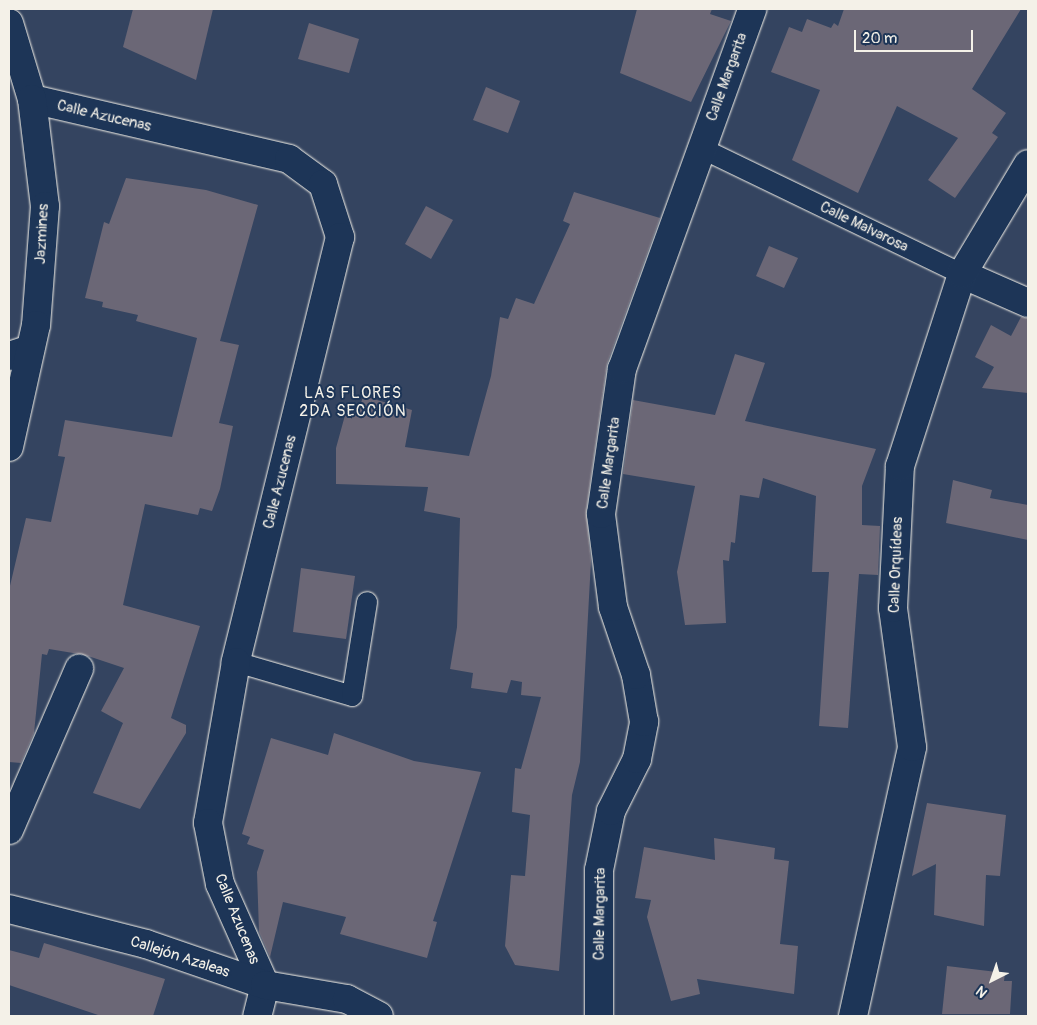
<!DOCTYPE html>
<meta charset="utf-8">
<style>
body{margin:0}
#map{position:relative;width:1037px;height:1025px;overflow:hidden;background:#344460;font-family:Pangolin,sans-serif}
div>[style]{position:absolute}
.building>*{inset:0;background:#6b6776}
.roads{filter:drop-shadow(0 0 1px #f4f1e8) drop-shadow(0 0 1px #f4f1e8)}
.lane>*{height:20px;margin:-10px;padding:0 10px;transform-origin:10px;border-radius:10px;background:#1d3557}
.street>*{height:28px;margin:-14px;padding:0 14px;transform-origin:14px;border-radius:14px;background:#1d3557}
.secondary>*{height:28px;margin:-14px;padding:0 14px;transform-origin:14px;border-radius:14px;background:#1d3557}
span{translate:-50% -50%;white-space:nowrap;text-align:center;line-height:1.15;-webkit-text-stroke:4px #1d3557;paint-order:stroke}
.street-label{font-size:15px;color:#f4f1e8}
.neighbourhood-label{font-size:16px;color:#f4f1e8;letter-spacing:1px}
.frame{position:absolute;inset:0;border:10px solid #f4f1e8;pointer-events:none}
.north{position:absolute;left:967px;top:955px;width:50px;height:50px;-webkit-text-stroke:4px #1d3557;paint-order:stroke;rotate:221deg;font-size:14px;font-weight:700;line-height:20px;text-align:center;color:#f4f1e8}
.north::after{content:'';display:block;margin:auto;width:18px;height:22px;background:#f4f1e8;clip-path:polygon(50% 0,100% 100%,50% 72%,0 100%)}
.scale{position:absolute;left:854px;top:30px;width:119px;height:22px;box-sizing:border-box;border:2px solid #f4f1e8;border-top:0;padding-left:6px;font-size:15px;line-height:18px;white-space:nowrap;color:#f4f1e8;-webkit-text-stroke:4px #1d3557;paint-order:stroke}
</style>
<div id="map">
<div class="building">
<div style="clip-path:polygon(133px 9px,213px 9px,196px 80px,123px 47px)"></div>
<div style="clip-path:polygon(637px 9px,712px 9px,710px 14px,731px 21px,691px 102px,620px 73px)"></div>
<div style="clip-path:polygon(844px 9px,1021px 9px,972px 89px,1006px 113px,992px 133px,998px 137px,955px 198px,928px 180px,958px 138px,897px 106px,858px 193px,792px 160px,820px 90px,771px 72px,789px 27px,802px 32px,807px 19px,831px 28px,834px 23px,838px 26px)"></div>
<div style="clip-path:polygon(309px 23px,359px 39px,349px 73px,298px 59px)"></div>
<div style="clip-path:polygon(486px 87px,520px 101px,508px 133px,473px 120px)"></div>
<div style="clip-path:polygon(126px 178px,206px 190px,258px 205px,220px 341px,239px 345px,219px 423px,233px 426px,220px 489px,212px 511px,200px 508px,198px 515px,145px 504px,123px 605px,200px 626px,171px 718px,186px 725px,186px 733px,140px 809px,93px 793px,123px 723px,101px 711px,124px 668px,85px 655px,49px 649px,47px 655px,42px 654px,34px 733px,21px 763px,9px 762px,9px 590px,26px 518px,51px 522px,65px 457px,58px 456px,65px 420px,172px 437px,197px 338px,136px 321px,138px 315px,102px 307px,103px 302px,85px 298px,104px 222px,109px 224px)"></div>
<div style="clip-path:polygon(574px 192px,660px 218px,607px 364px,586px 512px,591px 561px,580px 762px,572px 795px,559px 971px,515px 965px,505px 946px,511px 875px,525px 876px,530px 815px,512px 812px,515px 768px,521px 769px,541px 697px,521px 695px,522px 682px,511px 680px,507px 693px,471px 688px,473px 673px,450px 669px,457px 627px,460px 518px,424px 511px,428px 487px,336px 484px,336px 448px,347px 408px,359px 411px,363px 396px,412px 410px,405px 447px,469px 456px,491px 376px,500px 317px,508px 319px,516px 298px,534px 304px,570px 224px,563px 221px)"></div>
<div style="clip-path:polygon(426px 206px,453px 220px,431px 259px,405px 244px)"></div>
<div style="clip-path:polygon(769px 246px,798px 258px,784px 288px,756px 276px)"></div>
<div style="clip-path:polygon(1021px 317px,1028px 318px,1028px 393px,982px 388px,994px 367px,975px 357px,991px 325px,1011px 336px)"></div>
<div style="clip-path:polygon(735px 354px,765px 363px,745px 421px,876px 449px,862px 486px,862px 525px,880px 526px,878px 575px,859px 574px,848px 728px,819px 726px,829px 572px,812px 572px,816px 496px,763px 478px,759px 498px,740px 495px,735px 543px,731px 542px,729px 561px,723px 560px,726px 623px,685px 625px,677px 572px,695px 486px,623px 474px,633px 400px,715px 415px)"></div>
<div style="clip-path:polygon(953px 480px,992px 490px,990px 498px,1028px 505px,1028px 540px,946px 523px)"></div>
<div style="clip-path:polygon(301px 568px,355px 576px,346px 639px,293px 632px)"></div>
<div style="clip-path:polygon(334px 733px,414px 761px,481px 772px,433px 921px,437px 922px,427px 958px,340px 934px,346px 917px,283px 902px,270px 957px,259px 932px,257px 872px,264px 850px,247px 844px,250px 837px,242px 834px,271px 738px,328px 755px)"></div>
<div style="clip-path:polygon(927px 803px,1006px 815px,1000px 876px,986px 875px,984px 926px,934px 915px,936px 864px,912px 876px)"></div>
<div style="clip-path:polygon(714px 838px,775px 848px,774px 859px,789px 861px,780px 944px,798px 946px,794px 994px,697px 979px,700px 994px,671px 1001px,647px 917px,651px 900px,635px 898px,644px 847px,715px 860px)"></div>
<div style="clip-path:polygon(44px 943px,165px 979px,153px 1016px,101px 1016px,9px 985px,9px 950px,39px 958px)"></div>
<div style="clip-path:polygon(947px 966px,1005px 973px,1004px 981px,1012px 981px,1010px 1014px,942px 1014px)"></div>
</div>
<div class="roads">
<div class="lane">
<div style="left:701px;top:148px;width:290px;rotate:25.8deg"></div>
<div style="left:236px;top:662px;width:121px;rotate:16.3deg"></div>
<div style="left:352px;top:696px;width:95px;rotate:-80.9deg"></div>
</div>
<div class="street">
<div style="left:32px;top:99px;width:264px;rotate:13.1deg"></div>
<div style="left:289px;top:159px;width:42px;rotate:36.3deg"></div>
<div style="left:323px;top:184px;width:56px;rotate:72.2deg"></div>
<div style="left:340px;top:237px;width:438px;rotate:103.8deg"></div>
<div style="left:236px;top:662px;width:163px;rotate:99.9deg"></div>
<div style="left:208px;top:823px;width:62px;rotate:78.9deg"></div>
<div style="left:220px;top:884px;width:111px;rotate:66deg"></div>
<div style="left:265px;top:985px;width:32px;rotate:104deg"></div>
<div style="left:962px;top:274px;width:72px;rotate:23.7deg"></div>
<div style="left:9px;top:356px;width:22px;rotate:-18deg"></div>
<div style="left:9px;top:830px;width:176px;rotate:-66.5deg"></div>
<div style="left:9px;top:909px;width:141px;rotate:14.3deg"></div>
<div style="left:146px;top:944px;width:126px;rotate:19deg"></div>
<div style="left:265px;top:985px;width:83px;rotate:9.7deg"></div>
<div style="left:347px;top:999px;width:36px;rotate:28deg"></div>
<div style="left:599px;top:1016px;width:146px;rotate:-90deg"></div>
<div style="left:599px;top:870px;width:60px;rotate:-78.5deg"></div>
<div style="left:611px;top:811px;width:58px;rotate:-63.4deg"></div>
<div style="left:637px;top:759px;width:38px;rotate:-79deg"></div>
<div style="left:644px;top:722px;width:48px;rotate:-99.7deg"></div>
<div style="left:636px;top:675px;width:72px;rotate:-108.7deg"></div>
<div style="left:613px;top:607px;width:94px;rotate:-97.4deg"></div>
<div style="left:601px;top:514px;width:147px;rotate:-81.8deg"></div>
<div style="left:622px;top:369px;width:383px;rotate:-70.1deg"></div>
<div style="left:853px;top:1016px;width:275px;rotate:-77.6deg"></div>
<div style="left:912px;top:747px;width:140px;rotate:-97.8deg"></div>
<div style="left:893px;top:608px;width:142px;rotate:-87.2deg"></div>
<div style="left:900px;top:466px;width:202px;rotate:-72.1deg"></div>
<div style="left:962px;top:274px;width:128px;rotate:-59deg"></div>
</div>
<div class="secondary">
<div style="left:9px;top:23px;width:79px;rotate:73.2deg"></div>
<div style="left:32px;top:99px;width:108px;rotate:83.1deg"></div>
<div style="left:45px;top:206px;width:119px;rotate:94.3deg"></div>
<div style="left:36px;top:325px;width:125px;rotate:102.5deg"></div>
</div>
</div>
<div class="street-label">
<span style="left:727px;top:77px;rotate:-70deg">Calle Margarita</span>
<span style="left:104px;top:116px;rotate:13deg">Calle Azucenas</span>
<span style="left:864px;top:227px;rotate:26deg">Calle Malvarosa</span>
<span style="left:42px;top:234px;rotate:-87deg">Jazmines</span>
<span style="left:609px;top:463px;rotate:-82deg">Calle Margarita</span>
<span style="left:280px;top:482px;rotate:-76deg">Calle Azucenas</span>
<span style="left:896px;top:565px;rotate:-88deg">Calle Orquídeas</span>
<span style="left:600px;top:914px;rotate:-89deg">Calle Margarita</span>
<span style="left:237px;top:919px;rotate:68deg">Calle Azucenas</span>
<span style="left:180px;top:957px;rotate:18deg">Callejón Azaleas</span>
</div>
<div class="neighbourhood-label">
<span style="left:353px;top:402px">LAS FLORES<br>2DA SECCIÓN</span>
</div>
<div class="frame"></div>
<div class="north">N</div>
<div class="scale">20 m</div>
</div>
